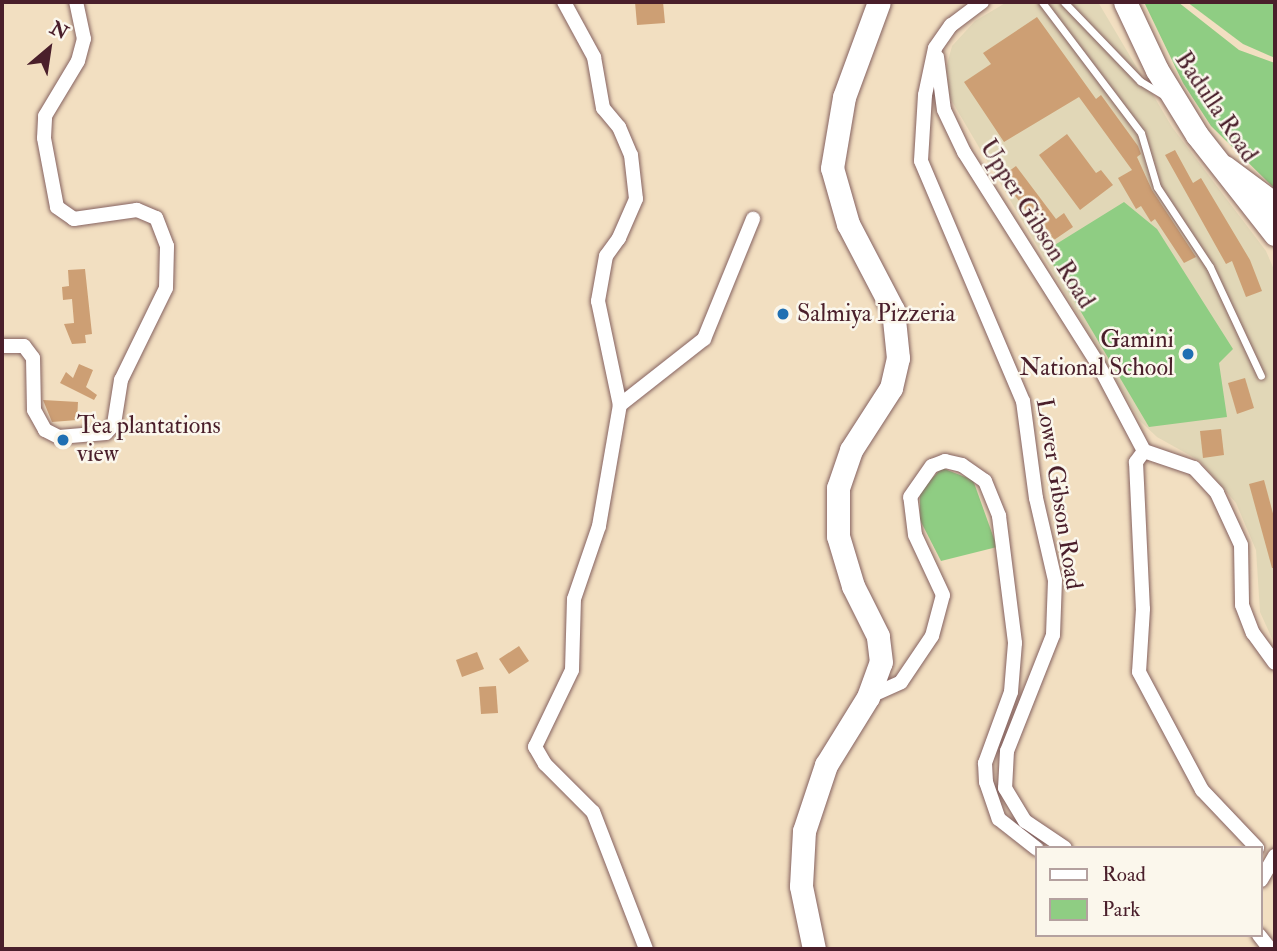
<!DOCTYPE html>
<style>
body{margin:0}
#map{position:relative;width:1277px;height:951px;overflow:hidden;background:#f2dfc1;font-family:"IM FELL Double Pica",serif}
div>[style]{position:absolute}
.built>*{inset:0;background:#e1d7b7}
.green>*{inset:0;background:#8fcd83}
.building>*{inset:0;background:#cd9f74}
.roads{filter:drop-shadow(0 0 2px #856260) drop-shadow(0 0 2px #856260)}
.service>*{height:7px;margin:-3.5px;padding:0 3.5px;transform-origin:3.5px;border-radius:3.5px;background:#fff}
.minor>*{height:14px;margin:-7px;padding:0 7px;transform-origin:7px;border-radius:7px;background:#fff}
.primary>*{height:21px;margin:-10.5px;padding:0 10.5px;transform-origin:10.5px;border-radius:10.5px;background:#fff}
.trunk>*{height:23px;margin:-11.5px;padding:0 11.5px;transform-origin:11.5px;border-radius:11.5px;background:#fff}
.dots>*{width:19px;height:19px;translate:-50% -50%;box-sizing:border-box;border:4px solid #fbf7ec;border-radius:50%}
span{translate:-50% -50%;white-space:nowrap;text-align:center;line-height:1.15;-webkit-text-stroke:5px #fbf7ec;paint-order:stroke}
.street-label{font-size:24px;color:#4a1f2b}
.poi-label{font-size:24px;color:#4a1f2b}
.left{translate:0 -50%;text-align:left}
.right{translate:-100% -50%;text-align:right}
.frame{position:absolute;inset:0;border:4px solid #4a1f2b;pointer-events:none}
.legend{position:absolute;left:1035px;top:846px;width:228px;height:91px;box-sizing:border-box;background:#fbf7ec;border:2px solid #b4a19f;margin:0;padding:9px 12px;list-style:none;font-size:21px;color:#4a1f2b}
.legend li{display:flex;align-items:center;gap:14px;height:35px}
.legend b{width:35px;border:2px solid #b4a19f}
.north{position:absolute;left:14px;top:14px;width:70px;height:70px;-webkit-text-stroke:5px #fbf7ec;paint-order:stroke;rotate:29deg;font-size:19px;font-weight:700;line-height:28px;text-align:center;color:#4a1f2b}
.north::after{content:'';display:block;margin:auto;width:24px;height:32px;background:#4a1f2b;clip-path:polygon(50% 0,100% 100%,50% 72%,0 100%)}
</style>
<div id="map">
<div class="built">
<div style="clip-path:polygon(1007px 2px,1098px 2px,1172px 127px,1266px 251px,1275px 272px,1275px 645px,1260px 612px,1256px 550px,1236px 503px,1200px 461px,1157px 437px,1140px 421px,950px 98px,945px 72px,952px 46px,975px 21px)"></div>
</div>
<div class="green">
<div style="clip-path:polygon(1144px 2px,1178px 2px,1239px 50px,1275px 63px,1275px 189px,1211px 126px,1183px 83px)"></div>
<div style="clip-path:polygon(1187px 2px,1275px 2px,1275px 58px,1243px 44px)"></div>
<div style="clip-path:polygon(1124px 202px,1157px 229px,1233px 349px,1219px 363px,1227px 417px,1149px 427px,1045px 251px)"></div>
<div style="clip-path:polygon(942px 468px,973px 480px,997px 547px,941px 561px,920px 520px,920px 491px)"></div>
</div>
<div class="building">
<div style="clip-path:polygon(635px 2px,663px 2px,665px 23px,637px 25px)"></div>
<div style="clip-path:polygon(1037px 17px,1096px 99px,1101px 95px,1138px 146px,1141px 154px,1137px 157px,1152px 190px,1196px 257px,1184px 263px,1155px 219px,1151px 222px,1141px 206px,1136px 209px,1118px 178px,1132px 170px,1079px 97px,1004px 142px,964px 82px,991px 64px,983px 53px)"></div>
<div style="clip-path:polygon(1067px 134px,1096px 173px,1101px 170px,1113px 185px,1080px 210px,1039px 155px)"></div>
<div style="clip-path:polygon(1175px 150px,1193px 183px,1201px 178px,1250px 260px,1262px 291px,1246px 297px,1232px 261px,1226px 264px,1165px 155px)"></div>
<div style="clip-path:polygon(1016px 166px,1056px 219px,1064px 213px,1073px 227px,1054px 240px,1036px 213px,1031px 217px,1001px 177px)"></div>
<div style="clip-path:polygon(85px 269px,92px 334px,85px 335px,86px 343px,72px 344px,64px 324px,74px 323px,72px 299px,63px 300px,62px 287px,69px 286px,68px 270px)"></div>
<div style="clip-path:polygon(79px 364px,93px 370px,86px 387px,97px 395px,94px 400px,60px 383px,66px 372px,73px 378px)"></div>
<div style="clip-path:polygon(1245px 378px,1254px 408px,1237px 414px,1228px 383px)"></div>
<div style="clip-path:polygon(43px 400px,78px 402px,77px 420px,52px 422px)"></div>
<div style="clip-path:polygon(1221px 429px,1224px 455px,1203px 458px,1200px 431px)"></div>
<div style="clip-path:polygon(1264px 480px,1275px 521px,1275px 568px,1272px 568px,1249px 484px)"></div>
<div style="clip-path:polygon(519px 646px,529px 661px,509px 674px,499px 659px)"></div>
<div style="clip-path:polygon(477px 652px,484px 669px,462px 677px,456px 660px)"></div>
<div style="clip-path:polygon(496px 686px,498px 713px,481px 714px,479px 687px)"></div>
</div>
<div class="roads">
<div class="service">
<div style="left:1042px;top:2px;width:164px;rotate:52.9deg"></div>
<div style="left:1141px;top:133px;width:56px;rotate:73.5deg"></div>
<div style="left:1157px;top:187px;width:96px;rotate:56.5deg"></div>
<div style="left:1210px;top:267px;width:120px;rotate:64.9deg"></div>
<div style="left:1064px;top:2px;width:110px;rotate:46.1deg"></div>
<div style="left:1140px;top:81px;width:29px;rotate:31deg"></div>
</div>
<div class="minor">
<div style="left:564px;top:2px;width:63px;rotate:61.4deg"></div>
<div style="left:594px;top:57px;width:52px;rotate:80deg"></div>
<div style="left:603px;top:108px;width:25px;rotate:50deg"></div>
<div style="left:619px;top:127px;width:30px;rotate:67deg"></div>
<div style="left:631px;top:155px;width:44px;rotate:83.5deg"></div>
<div style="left:636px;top:199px;width:43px;rotate:113.6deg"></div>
<div style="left:619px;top:238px;width:22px;rotate:126deg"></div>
<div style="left:606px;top:256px;width:46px;rotate:100.1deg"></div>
<div style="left:598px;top:301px;width:106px;rotate:78.1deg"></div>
<div style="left:982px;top:2px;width:39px;rotate:143deg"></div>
<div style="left:951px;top:25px;width:28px;rotate:125deg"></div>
<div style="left:935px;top:48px;width:48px;rotate:102deg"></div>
<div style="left:925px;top:95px;width:66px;rotate:93.5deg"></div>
<div style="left:921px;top:161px;width:261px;rotate:67deg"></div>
<div style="left:1023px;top:401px;width:98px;rotate:82.4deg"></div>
<div style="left:1036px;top:498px;width:84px;rotate:77deg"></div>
<div style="left:1055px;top:580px;width:55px;rotate:92.1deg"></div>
<div style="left:1053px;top:635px;width:125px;rotate:111.6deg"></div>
<div style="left:1007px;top:751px;width:37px;rotate:93deg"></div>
<div style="left:1005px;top:788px;width:39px;rotate:59deg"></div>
<div style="left:1025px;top:821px;width:48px;rotate:34deg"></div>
<div style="left:937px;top:57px;width:53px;rotate:82.5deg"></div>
<div style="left:944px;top:110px;width:47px;rotate:64.5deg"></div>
<div style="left:964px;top:152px;width:251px;rotate:57.7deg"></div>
<div style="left:1098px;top:364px;width:98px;rotate:62.1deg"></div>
<div style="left:2px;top:346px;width:22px"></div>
<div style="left:24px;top:346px;width:15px;rotate:53deg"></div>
<div style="left:33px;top:358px;width:52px;rotate:88.9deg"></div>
<div style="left:34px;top:410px;width:23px;rotate:61deg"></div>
<div style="left:45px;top:430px;width:16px;rotate:27deg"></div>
<div style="left:59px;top:437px;width:47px;rotate:-4.9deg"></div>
<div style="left:106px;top:433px;width:12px;rotate:-48deg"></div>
<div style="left:114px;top:424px;width:45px;rotate:-81deg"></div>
<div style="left:121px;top:380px;width:102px;rotate:-63.9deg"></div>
<div style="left:166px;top:288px;width:42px;rotate:-88.6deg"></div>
<div style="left:167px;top:246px;width:30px;rotate:-111deg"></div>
<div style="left:156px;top:218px;width:21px;rotate:-157deg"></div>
<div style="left:137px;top:210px;width:64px;rotate:171.9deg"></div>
<div style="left:74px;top:219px;width:21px;rotate:-145deg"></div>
<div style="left:57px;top:207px;width:70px;rotate:-100.7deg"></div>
<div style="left:44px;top:138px;width:22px;rotate:-87deg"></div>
<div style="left:45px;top:116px;width:64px;rotate:-59deg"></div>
<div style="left:78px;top:61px;width:23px;rotate:-75deg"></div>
<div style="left:84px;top:39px;width:38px;rotate:-102deg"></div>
<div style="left:1144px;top:451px;width:14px;rotate:126deg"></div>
<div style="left:1136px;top:462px;width:147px;rotate:87.3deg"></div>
<div style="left:1143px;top:609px;width:63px;rotate:93.6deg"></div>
<div style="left:1139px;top:672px;width:134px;rotate:61.9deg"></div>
<div style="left:1202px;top:790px;width:80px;rotate:46.5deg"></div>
<div style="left:1144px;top:451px;width:53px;rotate:18.8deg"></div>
<div style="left:1194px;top:468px;width:34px;rotate:47deg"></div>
<div style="left:1217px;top:493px;width:57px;rotate:65.2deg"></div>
<div style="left:1241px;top:545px;width:60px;rotate:89deg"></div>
<div style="left:1242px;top:605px;width:30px;rotate:69deg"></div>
<div style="left:1253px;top:633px;width:37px;rotate:54deg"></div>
<div style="left:868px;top:697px;width:36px;rotate:-24deg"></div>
<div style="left:901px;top:682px;width:55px;rotate:-56deg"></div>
<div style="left:932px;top:636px;width:42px;rotate:-75deg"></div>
<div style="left:943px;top:595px;width:66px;rotate:-115deg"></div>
<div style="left:915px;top:535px;width:38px;rotate:-97deg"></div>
<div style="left:910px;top:497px;width:38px;rotate:-55deg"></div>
<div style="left:932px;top:466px;width:14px;rotate:-21deg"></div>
<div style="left:945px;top:461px;width:17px;rotate:13deg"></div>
<div style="left:962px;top:465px;width:28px;rotate:35deg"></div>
<div style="left:985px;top:481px;width:38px;rotate:68deg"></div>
<div style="left:999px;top:516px;width:128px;rotate:82.8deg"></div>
<div style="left:1015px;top:643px;width:49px;rotate:94.7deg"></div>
<div style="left:1011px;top:692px;width:76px;rotate:110.1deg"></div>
<div style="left:985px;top:763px;width:19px;rotate:87deg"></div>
<div style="left:986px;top:782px;width:39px;rotate:71deg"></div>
<div style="left:999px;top:819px;width:48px;rotate:38.3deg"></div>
<div style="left:1261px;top:880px;width:28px;rotate:-60deg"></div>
<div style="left:1259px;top:935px;width:18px;rotate:52deg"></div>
<div style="left:646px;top:949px;width:147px;rotate:-111.1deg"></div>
<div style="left:593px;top:812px;width:68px;rotate:-135deg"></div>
<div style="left:545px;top:764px;width:20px;rotate:-120deg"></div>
<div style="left:535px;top:747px;width:85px;rotate:-64.3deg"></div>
<div style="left:572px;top:670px;width:71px;rotate:-88.4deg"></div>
<div style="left:574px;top:599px;width:77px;rotate:-71.1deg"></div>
<div style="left:599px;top:526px;width:123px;rotate:-80.2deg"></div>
<div style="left:620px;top:405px;width:107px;rotate:-38.2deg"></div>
<div style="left:704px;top:339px;width:130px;rotate:-67.8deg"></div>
</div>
<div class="primary">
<div style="left:1225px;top:166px;width:62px;rotate:36.5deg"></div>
</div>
<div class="trunk">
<div style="left:1125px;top:2px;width:75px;rotate:64.8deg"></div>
<div style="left:1157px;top:70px;width:76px;rotate:58.4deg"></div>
<div style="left:1197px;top:135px;width:126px;rotate:51.8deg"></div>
<div style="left:814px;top:949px;width:64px;rotate:-101.7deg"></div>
<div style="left:801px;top:886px;width:55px;rotate:-86.9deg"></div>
<div style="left:804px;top:831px;width:70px;rotate:-71.6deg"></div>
<div style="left:826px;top:765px;width:80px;rotate:-58.3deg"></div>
<div style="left:868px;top:697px;width:37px;rotate:-70deg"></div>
<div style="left:881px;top:662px;width:26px;rotate:-97deg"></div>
<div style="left:878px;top:636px;width:56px;rotate:-116.6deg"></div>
<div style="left:853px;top:586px;width:52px;rotate:-106.7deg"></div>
<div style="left:838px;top:536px;width:48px;rotate:-90deg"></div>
<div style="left:838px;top:488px;width:40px;rotate:-71.1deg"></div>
<div style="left:851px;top:450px;width:74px;rotate:-57.2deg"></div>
<div style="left:891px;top:388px;width:31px;rotate:-77deg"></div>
<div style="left:898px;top:358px;width:48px;rotate:-95.9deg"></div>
<div style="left:893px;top:310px;width:97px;rotate:-117.6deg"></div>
<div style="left:848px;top:224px;width:58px;rotate:-105.9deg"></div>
<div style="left:832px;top:168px;width:72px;rotate:-80.4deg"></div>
<div style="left:844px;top:97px;width:101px;rotate:-69.8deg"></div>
</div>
</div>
<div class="dots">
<div style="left:783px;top:314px;background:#1f6fb2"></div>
<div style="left:1188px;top:354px;background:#1f6fb2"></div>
<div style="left:63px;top:440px;background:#1f6fb2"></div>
</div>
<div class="street-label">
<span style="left:1216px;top:107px;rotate:56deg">Badulla Road</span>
<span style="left:1037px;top:224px;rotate:58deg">Upper Gibson Road</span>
<span style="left:1059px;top:494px;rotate:81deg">Lower Gibson Road</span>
</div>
<div class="poi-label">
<span class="left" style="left:797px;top:314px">Salmiya Pizzeria</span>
<span class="right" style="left:1174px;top:354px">Gamini<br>National School</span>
<span class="left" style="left:77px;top:440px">Tea plantations<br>view</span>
</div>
<div class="frame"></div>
<ul class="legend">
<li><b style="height:9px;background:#fff"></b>Road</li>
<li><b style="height:19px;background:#8fcd83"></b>Park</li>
</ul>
<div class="north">N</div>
</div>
